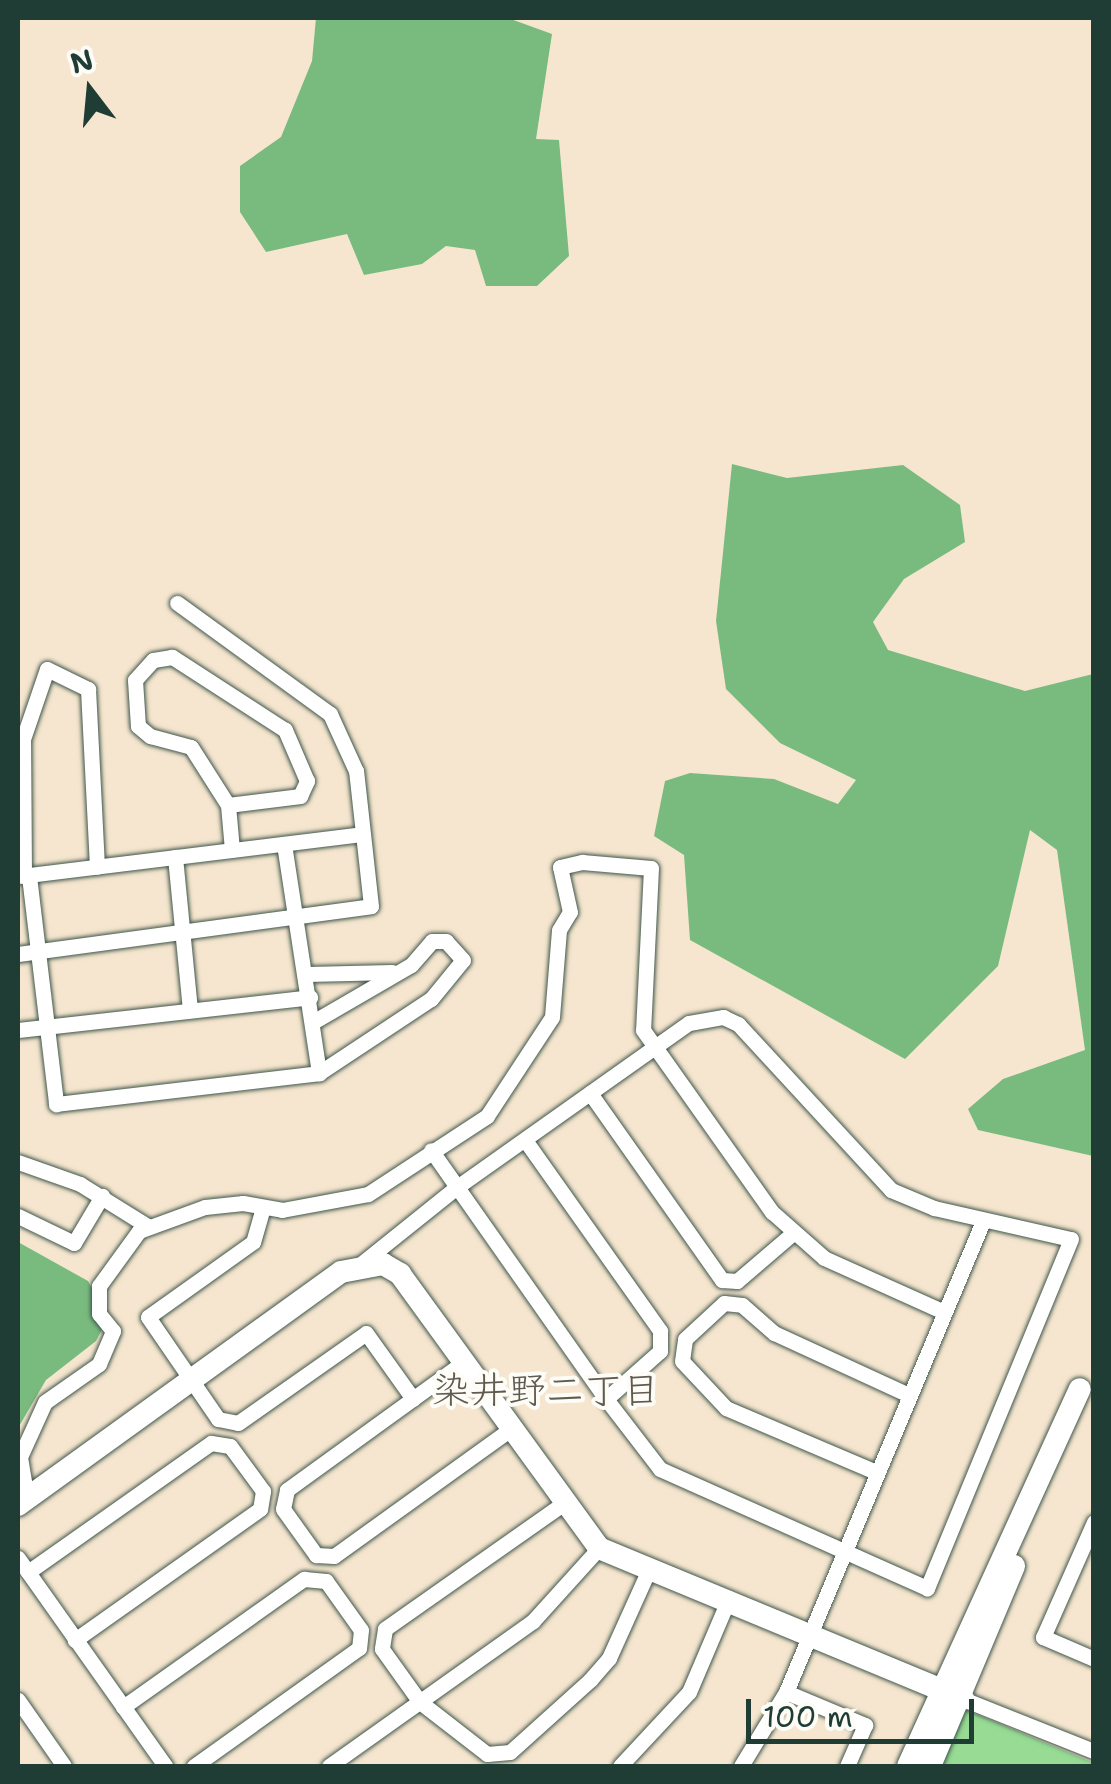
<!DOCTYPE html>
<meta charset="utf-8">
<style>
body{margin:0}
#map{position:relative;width:1111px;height:1784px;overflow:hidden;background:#f6e6cf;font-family:"Shantell Sans","Klee One",sans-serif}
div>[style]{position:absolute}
.green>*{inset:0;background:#97db94}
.forest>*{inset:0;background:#79bb7e}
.roads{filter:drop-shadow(0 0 2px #3f564b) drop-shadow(0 0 2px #3f564b)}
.street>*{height:15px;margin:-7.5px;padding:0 7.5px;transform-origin:7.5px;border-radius:7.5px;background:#fff}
.secondary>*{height:22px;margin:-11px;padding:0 11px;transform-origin:11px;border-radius:11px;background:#fff}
span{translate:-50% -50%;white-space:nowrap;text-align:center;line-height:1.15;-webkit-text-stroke:8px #fdfcf7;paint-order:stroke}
.neighbourhood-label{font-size:38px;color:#605b4f}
.frame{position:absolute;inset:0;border:20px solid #1f3d34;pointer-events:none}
.north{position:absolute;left:40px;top:40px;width:100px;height:100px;-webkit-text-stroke:8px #fdfcf7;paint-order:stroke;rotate:344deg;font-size:28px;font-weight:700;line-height:40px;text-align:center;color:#1f3d34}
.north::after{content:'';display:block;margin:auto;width:35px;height:45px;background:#1f3d34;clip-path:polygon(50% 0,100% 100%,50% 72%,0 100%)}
.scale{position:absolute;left:746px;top:1699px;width:228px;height:45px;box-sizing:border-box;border:5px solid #1f3d34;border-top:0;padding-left:12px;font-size:30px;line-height:35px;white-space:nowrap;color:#1f3d34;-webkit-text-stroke:8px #fdfcf7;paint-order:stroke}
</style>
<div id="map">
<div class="green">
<div style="clip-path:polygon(966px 1710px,1094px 1763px,1093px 1766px,938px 1766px)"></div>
</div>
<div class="forest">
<div style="clip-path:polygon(316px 18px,508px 18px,552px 34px,536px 139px,559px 140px,569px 256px,537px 286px,486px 286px,475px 250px,446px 246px,422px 264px,364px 275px,347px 234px,266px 252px,240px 212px,240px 166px,281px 137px,312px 61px)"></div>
<div style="clip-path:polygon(732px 464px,787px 478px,903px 465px,960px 505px,965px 542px,904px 579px,873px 622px,888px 650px,1025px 691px,1093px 674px,1093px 1156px,978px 1130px,968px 1109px,1003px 1079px,1085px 1050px,1057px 850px,1030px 830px,998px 966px,905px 1059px,690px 940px,684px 855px,654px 836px,665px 781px,690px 773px,774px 779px,838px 804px,856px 780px,780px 743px,726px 689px,716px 621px)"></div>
<div style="clip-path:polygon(18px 1242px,88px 1281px,108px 1318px,96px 1341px,46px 1380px,18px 1428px)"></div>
</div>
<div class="roads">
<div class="street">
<div style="left:228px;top:805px;width:73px;rotate:-7.1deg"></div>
<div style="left:300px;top:796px;width:17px;rotate:-65deg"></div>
<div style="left:307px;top:781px;width:56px;rotate:-113.3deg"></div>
<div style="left:285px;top:730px;width:135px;rotate:-147.1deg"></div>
<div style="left:172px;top:657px;width:19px;rotate:171deg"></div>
<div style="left:153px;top:660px;width:27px;rotate:132deg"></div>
<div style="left:135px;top:680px;width:46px;rotate:86.3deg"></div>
<div style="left:138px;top:726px;width:16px;rotate:40deg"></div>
<div style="left:150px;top:736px;width:42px;rotate:15deg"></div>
<div style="left:191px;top:747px;width:69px;rotate:57.5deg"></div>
<div style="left:228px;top:805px;width:45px;rotate:84.9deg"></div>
<div style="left:284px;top:844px;width:232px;rotate:81.3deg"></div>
<div style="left:175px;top:857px;width:154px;rotate:84.4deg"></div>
<div style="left:21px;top:876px;width:344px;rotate:-7deg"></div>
<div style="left:24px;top:876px;width:137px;rotate:-90.4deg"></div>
<div style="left:23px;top:739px;width:74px;rotate:-71.1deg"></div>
<div style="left:47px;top:669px;width:46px;rotate:26deg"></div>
<div style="left:88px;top:689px;width:178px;rotate:87.1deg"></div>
<div style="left:29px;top:876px;width:230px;rotate:83.2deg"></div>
<div style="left:56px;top:1104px;width:265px;rotate:-6.7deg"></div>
<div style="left:319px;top:1073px;width:134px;rotate:-33.5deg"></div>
<div style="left:431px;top:999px;width:50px;rotate:-50.6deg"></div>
<div style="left:463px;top:960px;width:25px;rotate:-132deg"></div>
<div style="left:446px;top:941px;width:14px;rotate:180deg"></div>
<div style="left:432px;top:941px;width:32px;rotate:131deg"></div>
<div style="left:411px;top:965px;width:113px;rotate:149.8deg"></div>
<div style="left:18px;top:954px;width:356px;rotate:-7.7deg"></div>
<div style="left:371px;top:906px;width:136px;rotate:-96.3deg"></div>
<div style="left:356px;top:771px;width:63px;rotate:-114.5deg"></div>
<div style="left:330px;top:714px;width:189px;rotate:-144deg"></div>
<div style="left:307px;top:974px;width:85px;rotate:-1.3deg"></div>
<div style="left:18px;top:1030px;width:294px;rotate:-6.4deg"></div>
<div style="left:590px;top:1093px;width:229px;rotate:54.8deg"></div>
<div style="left:722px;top:1280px;width:15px;rotate:4deg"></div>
<div style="left:737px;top:1281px;width:74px;rotate:-40.6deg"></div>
<div style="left:525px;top:1140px;width:234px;rotate:54.7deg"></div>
<div style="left:660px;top:1331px;width:20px;rotate:90deg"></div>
<div style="left:660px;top:1351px;width:72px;rotate:138.4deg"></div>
<div style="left:18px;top:1162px;width:66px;rotate:19.5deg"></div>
<div style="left:80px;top:1184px;width:81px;rotate:31.9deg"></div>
<div style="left:262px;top:1211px;width:32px;rotate:106deg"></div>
<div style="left:253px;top:1242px;width:129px;rotate:144.5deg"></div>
<div style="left:148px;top:1317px;width:124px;rotate:55.5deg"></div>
<div style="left:218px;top:1419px;width:20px;rotate:11deg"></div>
<div style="left:238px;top:1423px;width:156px;rotate:-35.1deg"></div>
<div style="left:366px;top:1333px;width:81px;rotate:54.5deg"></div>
<div style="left:18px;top:1216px;width:62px;rotate:25.7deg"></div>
<div style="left:74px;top:1243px;width:55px;rotate:-59.2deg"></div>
<div style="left:362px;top:1263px;width:122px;rotate:-38.7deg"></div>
<div style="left:457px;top:1187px;width:284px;rotate:-35.3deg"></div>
<div style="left:689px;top:1023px;width:35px;rotate:-10deg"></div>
<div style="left:723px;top:1017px;width:17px;rotate:25deg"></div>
<div style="left:738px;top:1024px;width:226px;rotate:47.3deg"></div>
<div style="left:891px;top:1190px;width:47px;rotate:22.7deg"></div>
<div style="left:934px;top:1208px;width:140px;rotate:12.8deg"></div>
<div style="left:1071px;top:1239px;width:378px;rotate:112.4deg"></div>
<div style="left:927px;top:1588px;width:292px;rotate:-156deg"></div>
<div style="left:660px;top:1469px;width:88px;rotate:-127.6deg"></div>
<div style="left:606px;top:1399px;width:259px;rotate:-125.1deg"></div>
<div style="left:457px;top:1187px;width:45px;rotate:-125.1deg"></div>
<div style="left:465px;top:1361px;width:220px;rotate:144.1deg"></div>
<div style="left:287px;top:1490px;width:19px;rotate:102deg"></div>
<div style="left:283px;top:1509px;width:57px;rotate:54.3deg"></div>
<div style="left:316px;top:1555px;width:18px;rotate:3deg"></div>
<div style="left:334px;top:1556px;width:219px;rotate:-35.7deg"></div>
<div style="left:876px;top:1472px;width:163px;rotate:-156.9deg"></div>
<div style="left:726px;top:1408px;width:64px;rotate:-133.1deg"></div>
<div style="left:682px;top:1361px;width:22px;rotate:-82deg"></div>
<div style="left:685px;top:1339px;width:53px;rotate:-42.7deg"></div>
<div style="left:724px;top:1303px;width:18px;rotate:6deg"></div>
<div style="left:742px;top:1305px;width:43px;rotate:41.2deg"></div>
<div style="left:774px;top:1333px;width:149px;rotate:24.7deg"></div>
<div style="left:27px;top:1499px;width:43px;rotate:-99.5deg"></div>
<div style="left:20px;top:1457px;width:60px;rotate:-65.6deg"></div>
<div style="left:45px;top:1402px;width:66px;rotate:-35.1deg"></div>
<div style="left:99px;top:1364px;width:36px;rotate:-67deg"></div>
<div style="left:113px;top:1331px;width:22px;rotate:-129deg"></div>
<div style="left:99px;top:1314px;width:28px;rotate:-90deg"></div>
<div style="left:99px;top:1286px;width:68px;rotate:-54deg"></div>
<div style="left:139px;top:1231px;width:70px;rotate:-20deg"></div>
<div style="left:205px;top:1207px;width:38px;rotate:-6deg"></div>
<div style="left:243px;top:1203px;width:40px;rotate:10deg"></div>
<div style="left:282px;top:1210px;width:87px;rotate:-10.5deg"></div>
<div style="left:368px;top:1194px;width:142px;rotate:-33.2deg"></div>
<div style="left:487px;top:1116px;width:118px;rotate:-56.7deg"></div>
<div style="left:552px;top:1017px;width:87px;rotate:-85.4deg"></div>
<div style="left:559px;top:930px;width:21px;rotate:-59deg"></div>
<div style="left:570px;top:912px;width:46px;rotate:-102.5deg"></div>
<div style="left:560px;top:867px;width:23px;rotate:-13deg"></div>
<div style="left:582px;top:862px;width:69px;rotate:5deg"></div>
<div style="left:651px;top:868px;width:162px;rotate:92.8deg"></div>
<div style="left:643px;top:1030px;width:223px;rotate:54.7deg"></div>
<div style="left:772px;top:1212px;width:69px;rotate:41.5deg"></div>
<div style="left:824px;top:1258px;width:132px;rotate:24.2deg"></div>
<div style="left:564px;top:1503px;width:219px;rotate:144.9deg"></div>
<div style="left:385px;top:1629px;width:20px;rotate:99deg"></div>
<div style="left:382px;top:1649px;width:65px;rotate:54.4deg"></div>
<div style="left:420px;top:1702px;width:85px;rotate:37.8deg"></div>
<div style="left:487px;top:1754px;width:23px;rotate:-5deg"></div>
<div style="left:510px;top:1752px;width:108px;rotate:-42deg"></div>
<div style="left:590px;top:1680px;width:29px;rotate:-49deg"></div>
<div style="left:609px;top:1658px;width:100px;rotate:-65.7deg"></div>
<div style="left:1094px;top:1522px;width:126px;rotate:113.9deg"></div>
<div style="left:1043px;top:1637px;width:56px;rotate:23.3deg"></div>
<div style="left:18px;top:1558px;width:255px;rotate:54.7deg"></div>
<div style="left:28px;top:1572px;width:224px;rotate:-35.2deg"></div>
<div style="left:211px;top:1443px;width:19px;rotate:9deg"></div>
<div style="left:230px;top:1446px;width:56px;rotate:53.7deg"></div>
<div style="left:263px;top:1491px;width:18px;rotate:99deg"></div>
<div style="left:260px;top:1509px;width:227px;rotate:144.7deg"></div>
<div style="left:786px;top:1692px;width:86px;rotate:22.7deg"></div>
<div style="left:865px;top:1725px;width:45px;rotate:113.7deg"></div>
<div style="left:963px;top:1699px;width:141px;rotate:21.7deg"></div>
<div style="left:18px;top:1700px;width:80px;rotate:55.1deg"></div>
<div style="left:123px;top:1707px;width:222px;rotate:-35.3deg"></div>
<div style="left:304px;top:1579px;width:22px;rotate:5deg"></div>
<div style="left:326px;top:1581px;width:60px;rotate:54.5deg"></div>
<div style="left:361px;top:1630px;width:18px;rotate:96deg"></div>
<div style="left:359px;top:1648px;width:203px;rotate:144.4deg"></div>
<div style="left:329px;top:1766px;width:250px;rotate:-35.4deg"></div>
<div style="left:533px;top:1621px;width:98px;rotate:-47.9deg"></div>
<div style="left:620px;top:1766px;width:101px;rotate:-47deg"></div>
<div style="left:689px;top:1692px;width:102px;rotate:-66.9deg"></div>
<div style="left:741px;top:1766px;width:87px;rotate:-58.7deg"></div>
<div style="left:786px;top:1692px;width:511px;rotate:-67.3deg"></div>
</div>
<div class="secondary">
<div style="left:18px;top:1505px;width:398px;rotate:-35.8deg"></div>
<div style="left:341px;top:1272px;width:43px;rotate:-10.8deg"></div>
<div style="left:383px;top:1264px;width:20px;rotate:30deg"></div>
<div style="left:400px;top:1274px;width:339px;rotate:54deg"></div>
<div style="left:599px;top:1548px;width:394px;rotate:22.5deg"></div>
<div style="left:908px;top:1766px;width:414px;rotate:-65.5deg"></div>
<div style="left:930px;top:1766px;width:217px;rotate:-67.2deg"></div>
</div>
</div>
<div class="neighbourhood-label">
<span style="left:546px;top:1390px">染井野二丁目</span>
</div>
<div class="frame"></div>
<div class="north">N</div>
<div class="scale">100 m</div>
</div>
